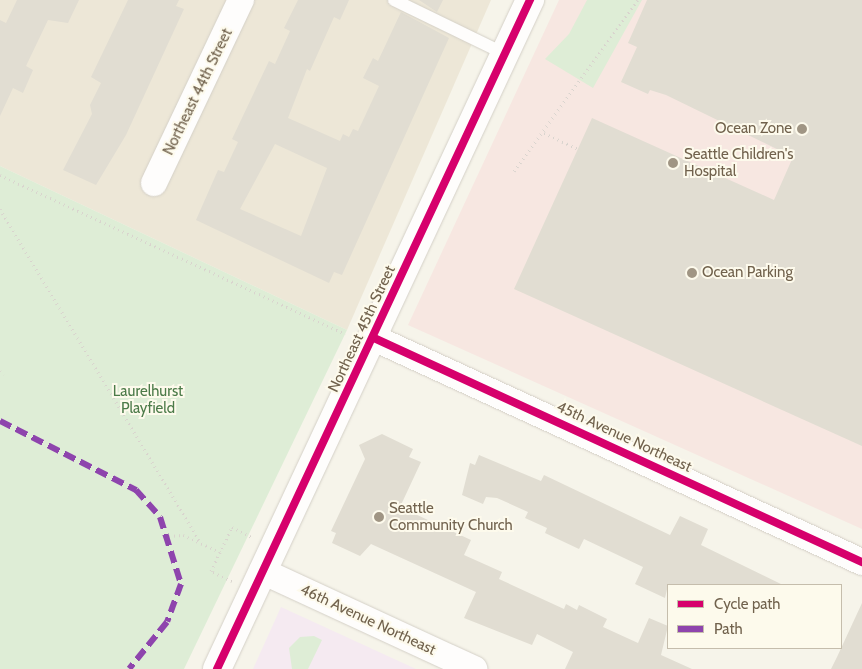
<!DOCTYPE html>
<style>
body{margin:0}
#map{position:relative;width:862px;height:669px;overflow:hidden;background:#f6f4ea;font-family:Cabin,sans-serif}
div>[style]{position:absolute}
.residential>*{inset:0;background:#ede7d7}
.education>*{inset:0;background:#f5eaf1}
.medical>*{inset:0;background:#f7e7e1}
.green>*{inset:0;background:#deedd6}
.building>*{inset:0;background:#e1ddd2}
.path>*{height:3px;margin-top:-1.5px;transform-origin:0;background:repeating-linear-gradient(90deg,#d9d4ce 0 1px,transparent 0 5px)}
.roads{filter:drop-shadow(0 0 1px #d4d0c7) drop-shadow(0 0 1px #d4d0c7)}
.lane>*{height:12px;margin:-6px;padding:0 6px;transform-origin:6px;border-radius:6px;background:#fefdfc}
.street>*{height:26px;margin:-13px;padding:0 13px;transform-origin:13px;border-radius:13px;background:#fefdfc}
.secondary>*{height:28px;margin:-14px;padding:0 14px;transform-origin:14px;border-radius:14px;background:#fefdfc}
.quiet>*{height:6px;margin-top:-3px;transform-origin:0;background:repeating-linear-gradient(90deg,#8e44ad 0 12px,transparent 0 18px)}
.cycleway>*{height:8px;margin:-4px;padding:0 4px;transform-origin:4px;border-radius:4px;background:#d6006c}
.dots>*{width:14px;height:14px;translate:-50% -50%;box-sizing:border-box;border:2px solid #fdfaec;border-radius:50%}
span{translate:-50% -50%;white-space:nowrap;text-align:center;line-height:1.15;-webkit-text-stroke:4px #fdfaec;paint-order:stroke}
.street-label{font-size:15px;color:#71624d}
.poi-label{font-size:15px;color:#71624d}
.right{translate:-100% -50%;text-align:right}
.left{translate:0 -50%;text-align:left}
.park-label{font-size:15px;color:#4c7b49}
.legend{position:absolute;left:667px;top:584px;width:175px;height:65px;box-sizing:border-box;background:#fdfaec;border:1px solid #c5bdac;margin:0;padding:6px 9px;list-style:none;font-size:15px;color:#71624d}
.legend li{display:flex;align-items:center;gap:10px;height:25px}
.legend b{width:25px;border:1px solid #c5bdac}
</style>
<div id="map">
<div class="residential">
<div style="clip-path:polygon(0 0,491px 0,347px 330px,0 166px)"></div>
</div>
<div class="education">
<div style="clip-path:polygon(281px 607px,416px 669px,253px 669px)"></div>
</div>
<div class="medical">
<div style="clip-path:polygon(559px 0,862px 0,862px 529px,408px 325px)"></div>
</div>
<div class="green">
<div style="clip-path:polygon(587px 0,642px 0,593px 88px,545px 59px,569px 34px)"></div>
<div style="clip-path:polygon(0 166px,347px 330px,184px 669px,0 669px)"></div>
<div style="clip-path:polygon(314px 636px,322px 640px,308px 669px,292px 669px,289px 648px,300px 637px)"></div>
</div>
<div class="building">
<div style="clip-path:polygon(17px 0,79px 0,68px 23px,48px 20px,26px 66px,33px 70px,23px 93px,13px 88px,0 116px,0 20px,6px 23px)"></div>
<div style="clip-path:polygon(128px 0,179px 0,176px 6px,184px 9px,126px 135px,96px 185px,63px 170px,92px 114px,90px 105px,101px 83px,91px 77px)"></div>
<div style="clip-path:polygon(evenodd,298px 0,349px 0,340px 20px,334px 17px,310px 71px,307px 69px,288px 118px,340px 141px,343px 134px,349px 137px,353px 129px,358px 131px,379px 86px,363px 78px,373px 58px,378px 61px,401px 12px,449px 38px,342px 275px,334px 272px,329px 283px,196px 220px,218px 170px,224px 172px,238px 142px,232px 139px,269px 61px,275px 64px,290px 31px,284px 28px,298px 0,275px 144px,327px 168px,301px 236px,240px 209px,275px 144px)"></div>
<div style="clip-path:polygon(419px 0,443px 0,437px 12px)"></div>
<div style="clip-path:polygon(647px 0,862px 0,862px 446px,514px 289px,592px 118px,774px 200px,793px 157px,666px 95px,650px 90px,648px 94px,621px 82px,637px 47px,628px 43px)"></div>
<div style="clip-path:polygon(382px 434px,413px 449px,409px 457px,421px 462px,400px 507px,471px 540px,464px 555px,502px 572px,499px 579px,564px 609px,566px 604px,577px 610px,579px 605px,607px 619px,603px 627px,638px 643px,649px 618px,668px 626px,661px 655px,692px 669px,565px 669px,573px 652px,537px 634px,532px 645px,464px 618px,476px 592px,371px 544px,360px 556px,332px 543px,336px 533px,331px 531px,365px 459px,359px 445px)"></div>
<div style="clip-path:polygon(479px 455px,541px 481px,544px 475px,670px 535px,680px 516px,708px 529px,701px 545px,783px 585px,668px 585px,665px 598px,635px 584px,643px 567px,584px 539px,579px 549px,545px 533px,547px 528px,525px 518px,528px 512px,497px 498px,486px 497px,483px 504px,462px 495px,470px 463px,475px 465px)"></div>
<div style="clip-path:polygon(862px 603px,862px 669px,831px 669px,837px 657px)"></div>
</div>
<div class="path">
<div style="left:544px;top:133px;width:38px;rotate:25deg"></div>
<div style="left:514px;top:171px;width:211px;rotate:-54.1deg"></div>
<div style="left:0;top:175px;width:380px;rotate:24.7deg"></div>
<div style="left:0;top:209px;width:390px;rotate:59deg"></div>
<div style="left:0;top:371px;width:5px;rotate:37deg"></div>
<div style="left:169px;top:536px;width:14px;rotate:-4deg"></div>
<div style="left:183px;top:535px;width:41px;rotate:24.7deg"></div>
<div style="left:232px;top:581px;width:23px;rotate:-155deg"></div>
<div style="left:211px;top:571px;width:49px;rotate:-64.5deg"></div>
<div style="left:232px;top:527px;width:22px;rotate:27deg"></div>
</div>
<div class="roads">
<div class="lane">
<div style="left:394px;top:0;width:123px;rotate:25.9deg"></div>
</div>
<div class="street">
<div style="left:154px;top:183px;width:203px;rotate:-64.6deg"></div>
<div style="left:374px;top:338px;width:537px;rotate:24.66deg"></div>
<div style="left:262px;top:571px;width:234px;rotate:24.8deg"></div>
</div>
<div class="secondary">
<div style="left:217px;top:669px;width:739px;rotate:-64.93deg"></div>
</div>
</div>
<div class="quiet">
<div style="left:0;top:421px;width:153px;rotate:26.9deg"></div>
<div style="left:136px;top:490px;width:36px;rotate:48deg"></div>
<div style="left:160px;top:517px;width:70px;rotate:72.6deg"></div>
<div style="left:181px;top:584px;width:40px;rotate:110.2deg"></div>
<div style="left:167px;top:622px;width:60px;rotate:129deg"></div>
</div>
<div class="cycleway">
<div style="left:374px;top:338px;width:537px;rotate:24.66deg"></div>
<div style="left:217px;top:669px;width:739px;rotate:-64.93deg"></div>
</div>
<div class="dots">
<div style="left:802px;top:129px;background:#a09584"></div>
<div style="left:673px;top:163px;background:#a09584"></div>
<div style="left:692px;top:273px;background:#a09584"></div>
<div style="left:379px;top:517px;background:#a09584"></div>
</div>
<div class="street-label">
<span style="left:198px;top:92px;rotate:-64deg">Northeast 44th Street</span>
<span style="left:362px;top:329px;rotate:-65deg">Northeast 45th Street</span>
<span style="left:624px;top:437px;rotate:25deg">45th Avenue Northeast</span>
<span style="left:368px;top:620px;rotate:25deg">46th Avenue Northeast</span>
</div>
<div class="poi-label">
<span class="right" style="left:792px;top:129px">Ocean Zone</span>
<span class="left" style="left:684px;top:163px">Seattle Children's<br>Hospital</span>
<span class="left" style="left:702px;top:273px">Ocean Parking</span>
<span class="left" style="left:389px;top:517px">Seattle<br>Community Church</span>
</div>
<div class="park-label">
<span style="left:148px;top:400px">Laurelhurst<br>Playfield</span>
</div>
<ul class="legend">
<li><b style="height:6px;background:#d6006c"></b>Cycle path</li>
<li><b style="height:6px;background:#8e44ad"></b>Path</li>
</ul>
</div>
